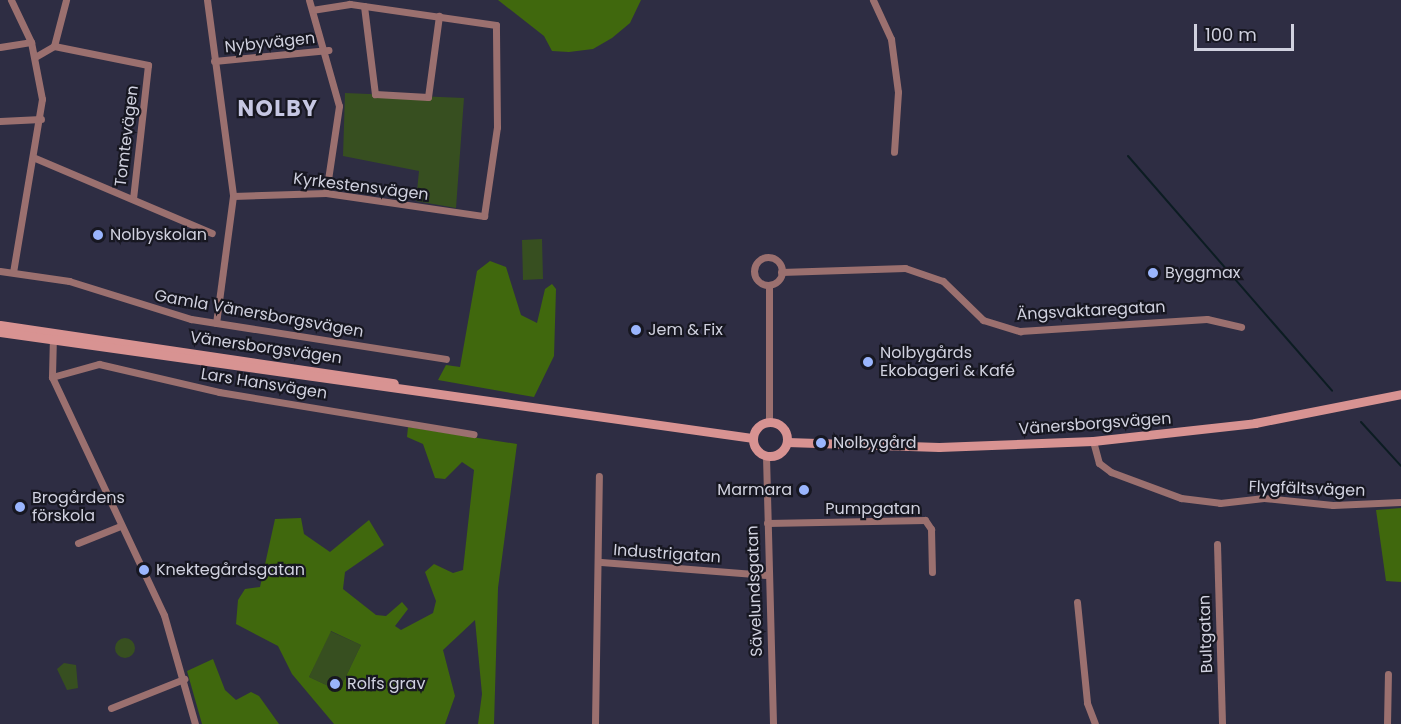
<!DOCTYPE html>
<meta charset="utf-8">
<style>
body{margin:0}
#map{position:relative;width:1401px;height:724px;overflow:hidden;background:#2e2d43;font-family:Poppins,sans-serif}
div>[style]{position:absolute}
.green>*{inset:0;background:#374f20}
.round{border-radius:50%}
.forest>*{inset:0;background:#40680d}
.stream>*{height:2px;margin:-1px;padding:0 1px;transform-origin:1px;border-radius:1px;background:#0c1c22}
.minor>*{height:7px;margin:-3.5px;padding:0 3.5px;transform-origin:3.5px;border-radius:3.5px;background:#9b706f}
.minor>.ring{margin:-3.5px;padding:0;box-sizing:content-box;background:none;border:7px solid #9b706f;border-radius:50%}
.secondary>*{height:9px;margin:-4.5px;padding:0 4.5px;transform-origin:4.5px;border-radius:4.5px;background:#d89392}
.secondary>.ring{margin:-4.5px;padding:0;box-sizing:content-box;background:none;border:9px solid #d89392;border-radius:50%}
.dots>*{width:16px;height:16px;translate:-50% -50%;box-sizing:border-box;border:3px solid #171721;border-radius:50%}
span{translate:-50% -50%;white-space:nowrap;text-align:center;line-height:1.15;-webkit-text-stroke:4.5px #171721;paint-order:stroke}
.street-label{font-size:16px;color:#d0d1df}
.poi-label{font-size:16px;color:#d0d1df}
.left{translate:0 -50%;text-align:left}
.right{translate:-100% -50%;text-align:right}
.district-label{font-size:22px;color:#c6c7e3;font-weight:700;letter-spacing:1.5px}
.scale{position:absolute;left:1194px;top:24px;width:100px;height:27px;box-sizing:border-box;border:3px solid #d0d1df;border-top:0;padding-left:8px;font-size:18px;line-height:21px;white-space:nowrap;color:#d0d1df;-webkit-text-stroke:4px #171721;paint-order:stroke}
</style>
<div id="map">
<div class="green">
<div style="clip-path:polygon(345px 93px,464px 98px,456px 208px,416px 201px,419px 171px,343px 156px)"></div>
<div style="clip-path:polygon(542px 239px,543px 279px,523px 280px,522px 240px)"></div>
<div style="clip-path:polygon(330px 631px,361px 645px,339px 691px,309px 677px)"></div>
<div class="round" style="left:115px;top:638px;width:20px;height:20px"></div>
<div style="clip-path:polygon(64px 663px,76px 665px,78px 688px,67px 690px,57px 669px)"></div>
</div>
<div class="forest">
<div style="clip-path:polygon(498px 0,641px 0,630px 23px,612px 38px,593px 49px,569px 52px,552px 51px,544px 36px)"></div>
<div style="clip-path:polygon(490px 261px,506px 267px,521px 315px,537px 323px,545px 289px,552px 284px,556px 289px,554px 356px,534px 397px,438px 380px,446px 365px,460px 367px,477px 271px)"></div>
<div style="clip-path:polygon(evenodd,408px 427px,517px 444px,498px 588px,494px 724px,478px 724px,482px 694px,475px 620px,443px 650px,455px 696px,445px 724px,334px 724px,292px 674px,278px 646px,236px 624px,238px 600px,245px 589px,260px 587px,275px 519px,301px 518px,304px 534px,330px 552px,369px 520px,384px 545px,345px 572px,343px 589px,376px 615px,386px 616px,402px 602px,408px 609px,395px 626px,401px 630px,433px 613px,436px 601px,425px 572px,434px 564px,453px 573px,463px 570px,474px 470px,462px 462px,445px 479px,435px 478px,423px 444px,407px 437px,408px 427px,331px 631px,361px 645px,339px 691px,309px 677px,331px 631px)"></div>
<div style="clip-path:polygon(1401px 508px,1401px 582px,1386px 581px,1376px 510px)"></div>
<div style="clip-path:polygon(213px 659px,225px 690px,236px 700px,251px 692px,259px 696px,279px 724px,202px 724px,187px 671px)"></div>
</div>
<div class="stream">
<div style="left:1128px;top:156px;width:311px;rotate:49deg"></div>
<div style="left:1361px;top:422px;width:59px;rotate:47.7deg"></div>
</div>
<div class="minor">
<div style="left:11px;top:0;width:47px;rotate:64.5deg"></div>
<div style="left:31px;top:42px;width:58px;rotate:79.1deg"></div>
<div style="left:42px;top:99px;width:175px;rotate:99.5deg"></div>
<div style="left:207px;top:0;width:198px;rotate:82.4deg"></div>
<div style="left:233px;top:196px;width:128px;rotate:97.6deg"></div>
<div style="left:309px;top:0;width:110px;rotate:74.2deg"></div>
<div style="left:339px;top:106px;width:88px;rotate:98.5deg"></div>
<div style="left:873px;top:0;width:43px;rotate:65.2deg"></div>
<div style="left:891px;top:39px;width:53px;rotate:82.5deg"></div>
<div style="left:898px;top:92px;width:60px;rotate:93.8deg"></div>
<div style="left:364px;top:6px;width:89px;rotate:82.9deg"></div>
<div style="left:375px;top:94px;width:53px;rotate:3.2deg"></div>
<div style="left:428px;top:97px;width:82px;rotate:-82.3deg"></div>
<div style="left:54px;top:46px;width:96px;rotate:11.4deg"></div>
<div style="left:148px;top:65px;width:134px;rotate:96.4deg"></div>
<div style="left:0;top:47px;width:31px;rotate:-9deg"></div>
<div style="left:35px;top:57px;width:22px;rotate:-30deg"></div>
<div style="left:54px;top:46px;width:48px;rotate:-75.4deg"></div>
<div style="left:214px;top:61px;width:115px;rotate:-5.5deg"></div>
<div style="left:0;top:121px;width:41px;rotate:-2.8deg"></div>
<div style="left:35px;top:158px;width:192px;rotate:23deg"></div>
<div style="left:233px;top:196px;width:93px;rotate:-1.8deg"></div>
<div style="left:326px;top:193px;width:160px;rotate:8.3deg"></div>
<div style="left:484px;top:216px;width:90px;rotate:-81.7deg"></div>
<div style="left:497px;top:127px;width:102px;rotate:-90.6deg"></div>
<div style="left:496px;top:25px;width:148px;rotate:-171.8deg"></div>
<div style="left:350px;top:4px;width:37px;rotate:171deg"></div>
<div class="ring" style="left:754px;top:257px;width:21px;height:21px"></div>
<div style="left:0;top:271px;width:70px;rotate:8.2deg"></div>
<div style="left:69px;top:281px;width:128px;rotate:17.3deg"></div>
<div style="left:191px;top:319px;width:258px;rotate:8.9deg"></div>
<div style="left:781px;top:272px;width:124px;rotate:-1.8deg"></div>
<div style="left:905px;top:268px;width:40px;rotate:18.9deg"></div>
<div style="left:943px;top:281px;width:56px;rotate:44.3deg"></div>
<div style="left:983px;top:320px;width:39px;rotate:17deg"></div>
<div style="left:1020px;top:331px;width:187px;rotate:-3.7deg"></div>
<div style="left:1207px;top:319px;width:35px;rotate:13deg"></div>
<div style="left:769px;top:285px;width:137px;rotate:90deg"></div>
<div style="left:53px;top:335px;width:42px;rotate:91.4deg"></div>
<div style="left:52px;top:377px;width:263px;rotate:64.8deg"></div>
<div style="left:164px;top:615px;width:113px;rotate:74.1deg"></div>
<div style="left:52px;top:377px;width:49px;rotate:-15.5deg"></div>
<div style="left:99px;top:364px;width:123px;rotate:13.1deg"></div>
<div style="left:219px;top:392px;width:258px;rotate:9.4deg"></div>
<div style="left:1093px;top:441px;width:23px;rotate:75deg"></div>
<div style="left:1099px;top:463px;width:15px;rotate:37deg"></div>
<div style="left:1111px;top:472px;width:75px;rotate:20.4deg"></div>
<div style="left:1181px;top:498px;width:39px;rotate:7deg"></div>
<div style="left:1220px;top:503px;width:44px;rotate:-6.5deg"></div>
<div style="left:1264px;top:498px;width:69px;rotate:5.8deg"></div>
<div style="left:1333px;top:505px;width:68px;rotate:-2.5deg"></div>
<div style="left:766px;top:456px;width:268px;rotate:88.5deg"></div>
<div style="left:767px;top:523px;width:158px;rotate:-1.1deg"></div>
<div style="left:925px;top:520px;width:11px;rotate:56deg"></div>
<div style="left:931px;top:529px;width:43px;rotate:88.7deg"></div>
<div style="left:78px;top:543px;width:45px;rotate:-22deg"></div>
<div style="left:1217px;top:544px;width:180px;rotate:88.4deg"></div>
<div style="left:601px;top:562px;width:167px;rotate:4.5deg"></div>
<div style="left:1077px;top:602px;width:101px;rotate:84.3deg"></div>
<div style="left:1087px;top:703px;width:22px;rotate:69deg"></div>
<div style="left:111px;top:708px;width:79px;rotate:-21.7deg"></div>
<div style="left:595px;top:724px;width:248px;rotate:-89.1deg"></div>
<div style="left:1387px;top:724px;width:50px;rotate:-88.9deg"></div>
</div>
<div class="secondary">
<div style="left:0;top:325px;width:398px;rotate:8.4deg"></div>
<div style="left:0;top:332px;width:759px;rotate:8.02deg"></div>
<div class="ring" style="left:753px;top:422px;width:25px;height:25px"></div>
<div style="left:787px;top:442px;width:152px;rotate:1.9deg"></div>
<div style="left:939px;top:447px;width:154px;rotate:-2.2deg"></div>
<div style="left:1093px;top:441px;width:163px;rotate:-6.3deg"></div>
<div style="left:1255px;top:423px;width:149px;rotate:-11.2deg"></div>
</div>
<div class="dots">
<div style="left:98px;top:235px;background:#9ab5fd"></div>
<div style="left:1153px;top:273px;background:#9ab5fd"></div>
<div style="left:636px;top:330px;background:#9ab5fd"></div>
<div style="left:868px;top:362px;background:#9ab5fd"></div>
<div style="left:821px;top:443px;background:#9ab5fd"></div>
<div style="left:804px;top:490px;background:#9ab5fd"></div>
<div style="left:20px;top:507px;background:#9ab5fd"></div>
<div style="left:144px;top:570px;background:#9ab5fd"></div>
<div style="left:335px;top:684px;background:#9ab5fd"></div>
</div>
<div class="street-label">
<span style="left:270px;top:43px;rotate:-6deg">Nybyvägen</span>
<span style="left:127px;top:136px;rotate:-83deg">Tomtevägen</span>
<span style="left:361px;top:187px;rotate:7deg">Kyrkestensvägen</span>
<span style="left:1091px;top:311px;rotate:-3deg">Ängsvaktaregatan</span>
<span style="left:259px;top:314px;rotate:10deg">Gamla Vänersborgsvägen</span>
<span style="left:266px;top:348px;rotate:8deg">Vänersborgsvägen</span>
<span style="left:264px;top:384px;rotate:9deg">Lars Hansvägen</span>
<span style="left:1095px;top:424px;rotate:-4deg">Vänersborgsvägen</span>
<span style="left:1307px;top:489px;rotate:2deg">Flygfältsvägen</span>
<span style="left:873px;top:509px">Pumpgatan</span>
<span style="left:667px;top:554px;rotate:4deg">Industrigatan</span>
<span style="left:755px;top:591px;rotate:-92deg">Sävelundsgatan</span>
<span style="left:1206px;top:634px;rotate:-92deg">Bultgatan</span>
</div>
<div class="poi-label">
<span class="left" style="left:110px;top:235px">Nolbyskolan</span>
<span class="left" style="left:1165px;top:273px">Byggmax</span>
<span class="left" style="left:648px;top:330px">Jem &amp; Fix</span>
<span class="left" style="left:880px;top:362px">Nolbygårds<br>Ekobageri &amp; Kafé</span>
<span class="left" style="left:833px;top:443px">Nolbygård</span>
<span class="right" style="left:792px;top:490px">Marmara</span>
<span class="left" style="left:32px;top:507px">Brogårdens<br>förskola</span>
<span class="left" style="left:156px;top:570px">Knektegårdsgatan</span>
<span class="left" style="left:347px;top:684px">Rolfs grav</span>
</div>
<div class="district-label">
<span style="left:278px;top:109px">NOLBY</span>
</div>
<div class="scale">100 m</div>
</div>
